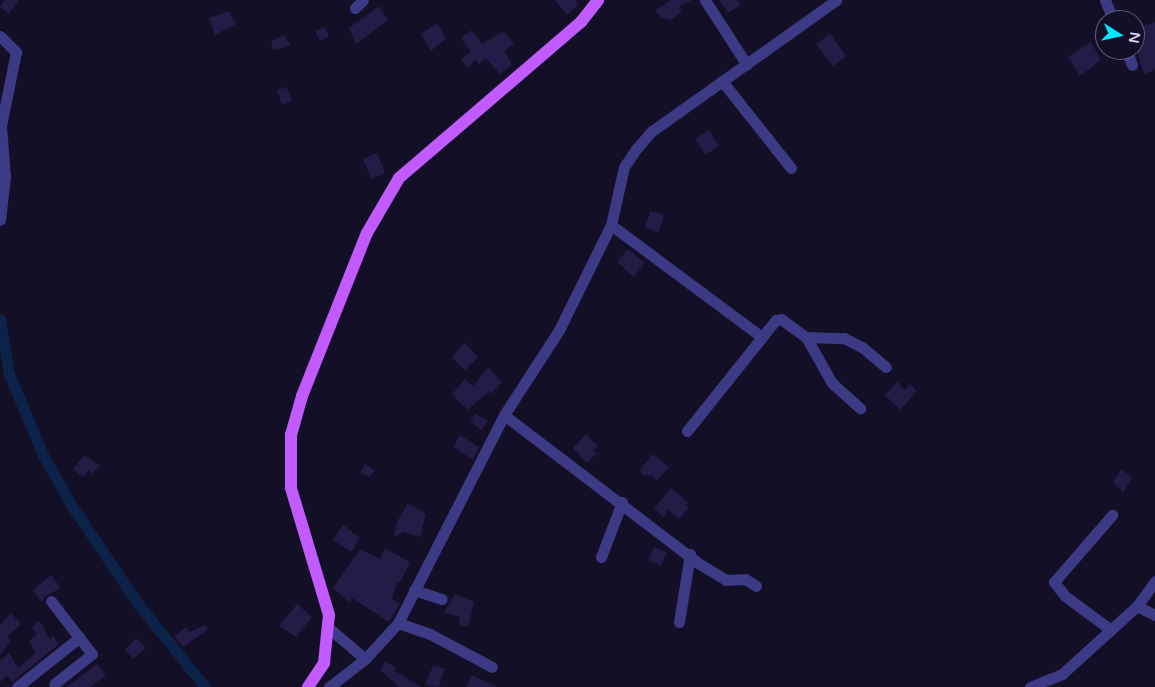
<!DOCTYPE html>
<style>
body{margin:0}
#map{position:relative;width:1155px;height:687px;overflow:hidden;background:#130f26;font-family:"Varela Round",sans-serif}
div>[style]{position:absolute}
.canal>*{height:11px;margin:-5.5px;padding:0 5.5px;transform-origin:5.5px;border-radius:5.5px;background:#0c2248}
.building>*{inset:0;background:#241b47}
.minor>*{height:11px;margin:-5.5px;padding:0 5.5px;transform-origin:5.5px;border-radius:5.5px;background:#3d3a85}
.major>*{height:12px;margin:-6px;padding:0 6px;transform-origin:6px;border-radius:6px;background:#c25bff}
span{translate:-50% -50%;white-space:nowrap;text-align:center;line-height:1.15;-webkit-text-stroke:4.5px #130f26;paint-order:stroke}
.north{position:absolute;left:1095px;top:10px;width:50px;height:50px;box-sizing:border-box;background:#130f26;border:1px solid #625e7d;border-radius:50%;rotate:100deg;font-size:14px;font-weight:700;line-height:20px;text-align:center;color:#d9d4ff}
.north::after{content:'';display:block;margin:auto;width:18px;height:22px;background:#00e5ff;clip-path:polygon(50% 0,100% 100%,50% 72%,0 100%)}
</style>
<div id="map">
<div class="canal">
<div style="left:0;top:319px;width:56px;rotate:80.7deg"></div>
<div style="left:9px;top:374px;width:88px;rotate:67.2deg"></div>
<div style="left:43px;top:455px;width:55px;rotate:60.6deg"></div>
<div style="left:70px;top:503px;width:122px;rotate:56deg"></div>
<div style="left:138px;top:604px;width:107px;rotate:51.1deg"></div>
</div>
<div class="building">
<div style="clip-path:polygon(5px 0,19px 0,9px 14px,0 7px)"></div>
<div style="clip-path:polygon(555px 0,575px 0,578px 5px,567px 15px)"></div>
<div style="clip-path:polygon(670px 0,692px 0,679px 6px,682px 11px,672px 20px,662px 18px,655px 11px)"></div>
<div style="clip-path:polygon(719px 0,737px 0,741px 5px,728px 13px)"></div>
<div style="clip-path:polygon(379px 6px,388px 20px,356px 44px,349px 28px)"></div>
<div style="clip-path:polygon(229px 11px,236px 24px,215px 35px,209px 18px)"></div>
<div style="clip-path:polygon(1155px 22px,1155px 69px,1144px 75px,1135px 44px,1135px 29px)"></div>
<div style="clip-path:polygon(437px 23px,446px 39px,431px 51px,421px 34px)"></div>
<div style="clip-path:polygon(325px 27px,329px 36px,320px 41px,315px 31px)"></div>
<div style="clip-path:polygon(472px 30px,482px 44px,504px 31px,514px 44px,505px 51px,512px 65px,500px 74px,486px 58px,479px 64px,476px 59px,467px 68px,461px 59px,471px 52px,461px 38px)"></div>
<div style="clip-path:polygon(830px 34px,846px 56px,833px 66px,816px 44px)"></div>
<div style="clip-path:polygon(284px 35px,291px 46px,273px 50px,271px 41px)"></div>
<div style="clip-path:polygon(1091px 42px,1101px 60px,1080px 76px,1068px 57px)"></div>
<div style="clip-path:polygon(287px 87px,292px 101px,282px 105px,277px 90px)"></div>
<div style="clip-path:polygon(709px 130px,719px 146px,705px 155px,695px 139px)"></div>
<div style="clip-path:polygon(377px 153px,385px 173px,371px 179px,363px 159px)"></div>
<div style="clip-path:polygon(650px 211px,664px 215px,659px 232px,645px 228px)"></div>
<div style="clip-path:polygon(628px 249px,645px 263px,634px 277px,617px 262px)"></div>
<div style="clip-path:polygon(464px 342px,478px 357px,465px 370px,452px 358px)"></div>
<div style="clip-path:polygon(488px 367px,502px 382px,492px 394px,490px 391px,467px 410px,452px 394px,465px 379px,473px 386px)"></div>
<div style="clip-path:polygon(897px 382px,905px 390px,910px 384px,917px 391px,900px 410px,885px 395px)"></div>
<div style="clip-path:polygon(475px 414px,488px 420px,482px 430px,470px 422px)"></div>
<div style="clip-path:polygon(586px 434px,598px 446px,593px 450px,597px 453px,587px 463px,573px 448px)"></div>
<div style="clip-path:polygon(459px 435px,479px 447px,473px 460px,454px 447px)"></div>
<div style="clip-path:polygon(653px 454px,669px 467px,657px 481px,653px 476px,643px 475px,640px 470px)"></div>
<div style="clip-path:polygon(85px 455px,100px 466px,92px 474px,89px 470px,83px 477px,73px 469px)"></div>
<div style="clip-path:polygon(365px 464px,375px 471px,370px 477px,361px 473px)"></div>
<div style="clip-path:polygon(1121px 469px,1132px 477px,1123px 493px,1113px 482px)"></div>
<div style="clip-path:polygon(671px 488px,688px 502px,686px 505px,689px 507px,679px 519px,668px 510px,663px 517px,654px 509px)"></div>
<div style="clip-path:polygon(408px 503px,426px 514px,420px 537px,404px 532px,394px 537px,397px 522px)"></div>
<div style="clip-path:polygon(343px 525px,360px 538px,351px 552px,333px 540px)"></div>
<div style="clip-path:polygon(654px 547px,667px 552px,661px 566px,648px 560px)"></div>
<div style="clip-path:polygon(385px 548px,410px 562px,400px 582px,397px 581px,392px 599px,400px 603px,389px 622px,352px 598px,350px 603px,333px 588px,360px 549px,380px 559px)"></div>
<div style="clip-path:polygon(51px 575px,61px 588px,47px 595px,41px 602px,33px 590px)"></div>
<div style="clip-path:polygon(455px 594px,474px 602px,468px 627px,459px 624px,460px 617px,444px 613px)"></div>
<div style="clip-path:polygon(297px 604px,312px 617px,296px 637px,279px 626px)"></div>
<div style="clip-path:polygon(11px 613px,21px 624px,7px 637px,10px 641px,0 655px,0 625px)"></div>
<div style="clip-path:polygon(39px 620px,50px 639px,53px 636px,58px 644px,65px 639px,12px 682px,7px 676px,0 682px,0 660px,9px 653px,18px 668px,36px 653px,29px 641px,37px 634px,32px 627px)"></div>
<div style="clip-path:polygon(205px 625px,208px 629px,183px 647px,174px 636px,186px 627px,190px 632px)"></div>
<div style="clip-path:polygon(136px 638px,146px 648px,133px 659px,125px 650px)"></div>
<div style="clip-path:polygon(385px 661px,396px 668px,395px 671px,421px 687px,399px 687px,380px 670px)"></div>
<div style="clip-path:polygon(97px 664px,106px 675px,90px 687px,67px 687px)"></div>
<div style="clip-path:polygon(433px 666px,445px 668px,439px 687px,425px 685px)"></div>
<div style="clip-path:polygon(472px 675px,497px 687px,466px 687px)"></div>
</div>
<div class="minor">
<div style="left:705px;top:0;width:77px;rotate:57.1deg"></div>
<div style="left:1105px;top:0;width:22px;rotate:68deg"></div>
<div style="left:355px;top:8px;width:11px;rotate:-45deg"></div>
<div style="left:0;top:36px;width:23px;rotate:45deg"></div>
<div style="left:16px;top:52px;width:76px;rotate:101.5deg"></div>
<div style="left:1px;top:126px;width:51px;rotate:85.5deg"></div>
<div style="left:5px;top:177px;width:43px;rotate:96.6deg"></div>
<div style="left:1126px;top:50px;width:16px;rotate:68deg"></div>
<div style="left:722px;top:81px;width:111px;rotate:51.6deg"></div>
<div style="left:611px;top:225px;width:188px;rotate:36.6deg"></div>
<div style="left:762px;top:337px;width:22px;rotate:-51deg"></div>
<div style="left:776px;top:320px;width:5px;rotate:-11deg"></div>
<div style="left:781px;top:319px;width:31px;rotate:36deg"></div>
<div style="left:806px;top:337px;width:38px;rotate:2deg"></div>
<div style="left:844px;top:338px;width:20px;rotate:27deg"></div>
<div style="left:862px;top:347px;width:31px;rotate:40deg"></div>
<div style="left:806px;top:337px;width:53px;rotate:60.5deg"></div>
<div style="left:832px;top:383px;width:38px;rotate:42deg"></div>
<div style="left:504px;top:415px;width:244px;rotate:37.3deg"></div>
<div style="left:698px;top:563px;width:33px;rotate:31deg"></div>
<div style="left:726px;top:580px;width:19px;rotate:-3deg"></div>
<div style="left:745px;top:579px;width:13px;rotate:32deg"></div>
<div style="left:687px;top:431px;width:120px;rotate:-51.4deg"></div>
<div style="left:601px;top:557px;width:59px;rotate:-69.1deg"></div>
<div style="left:414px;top:590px;width:29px;rotate:18deg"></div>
<div style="left:51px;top:601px;width:67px;rotate:52.3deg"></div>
<div style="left:92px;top:654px;width:48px;rotate:141.7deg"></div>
<div style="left:1137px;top:606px;width:20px;rotate:27deg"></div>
<div style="left:679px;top:622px;width:69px;rotate:-80.8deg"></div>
<div style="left:398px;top:623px;width:34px;rotate:19deg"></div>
<div style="left:430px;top:634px;width:70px;rotate:28deg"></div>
<div style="left:330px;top:629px;width:46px;rotate:40.6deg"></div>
<div style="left:1111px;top:630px;width:57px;rotate:-143.5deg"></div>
<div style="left:1065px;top:596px;width:18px;rotate:-128deg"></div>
<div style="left:1054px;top:582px;width:89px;rotate:-49.1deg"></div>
<div style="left:17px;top:687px;width:80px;rotate:-38.4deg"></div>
<div style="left:329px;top:687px;width:46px;rotate:-37.9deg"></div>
<div style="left:365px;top:659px;width:49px;rotate:-47.5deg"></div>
<div style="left:398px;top:623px;width:233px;rotate:-63deg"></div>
<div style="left:504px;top:415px;width:101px;rotate:-57.1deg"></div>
<div style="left:559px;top:330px;width:117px;rotate:-63.7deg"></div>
<div style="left:611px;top:225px;width:59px;rotate:-77.4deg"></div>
<div style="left:624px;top:167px;width:23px;rotate:-56deg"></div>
<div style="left:637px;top:148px;width:23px;rotate:-49deg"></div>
<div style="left:652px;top:131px;width:226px;rotate:-35.4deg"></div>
<div style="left:1030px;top:687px;width:35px;rotate:-22deg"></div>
<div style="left:1062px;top:674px;width:101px;rotate:-42.2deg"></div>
<div style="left:1137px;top:606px;width:31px;rotate:-54deg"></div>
</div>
<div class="major">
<div style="left:308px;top:687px;width:29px;rotate:-56deg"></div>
<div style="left:324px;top:663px;width:48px;rotate:-84.1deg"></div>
<div style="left:329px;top:615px;width:133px;rotate:-106.7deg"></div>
<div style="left:291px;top:488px;width:53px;rotate:-90deg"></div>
<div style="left:291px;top:435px;width:41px;rotate:-74.2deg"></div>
<div style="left:302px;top:396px;width:175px;rotate:-68.3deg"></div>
<div style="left:367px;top:233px;width:64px;rotate:-59.8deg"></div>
<div style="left:399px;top:178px;width:240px;rotate:-40.6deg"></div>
<div style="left:581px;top:22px;width:28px;rotate:-52deg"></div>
</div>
<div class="north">N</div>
</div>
